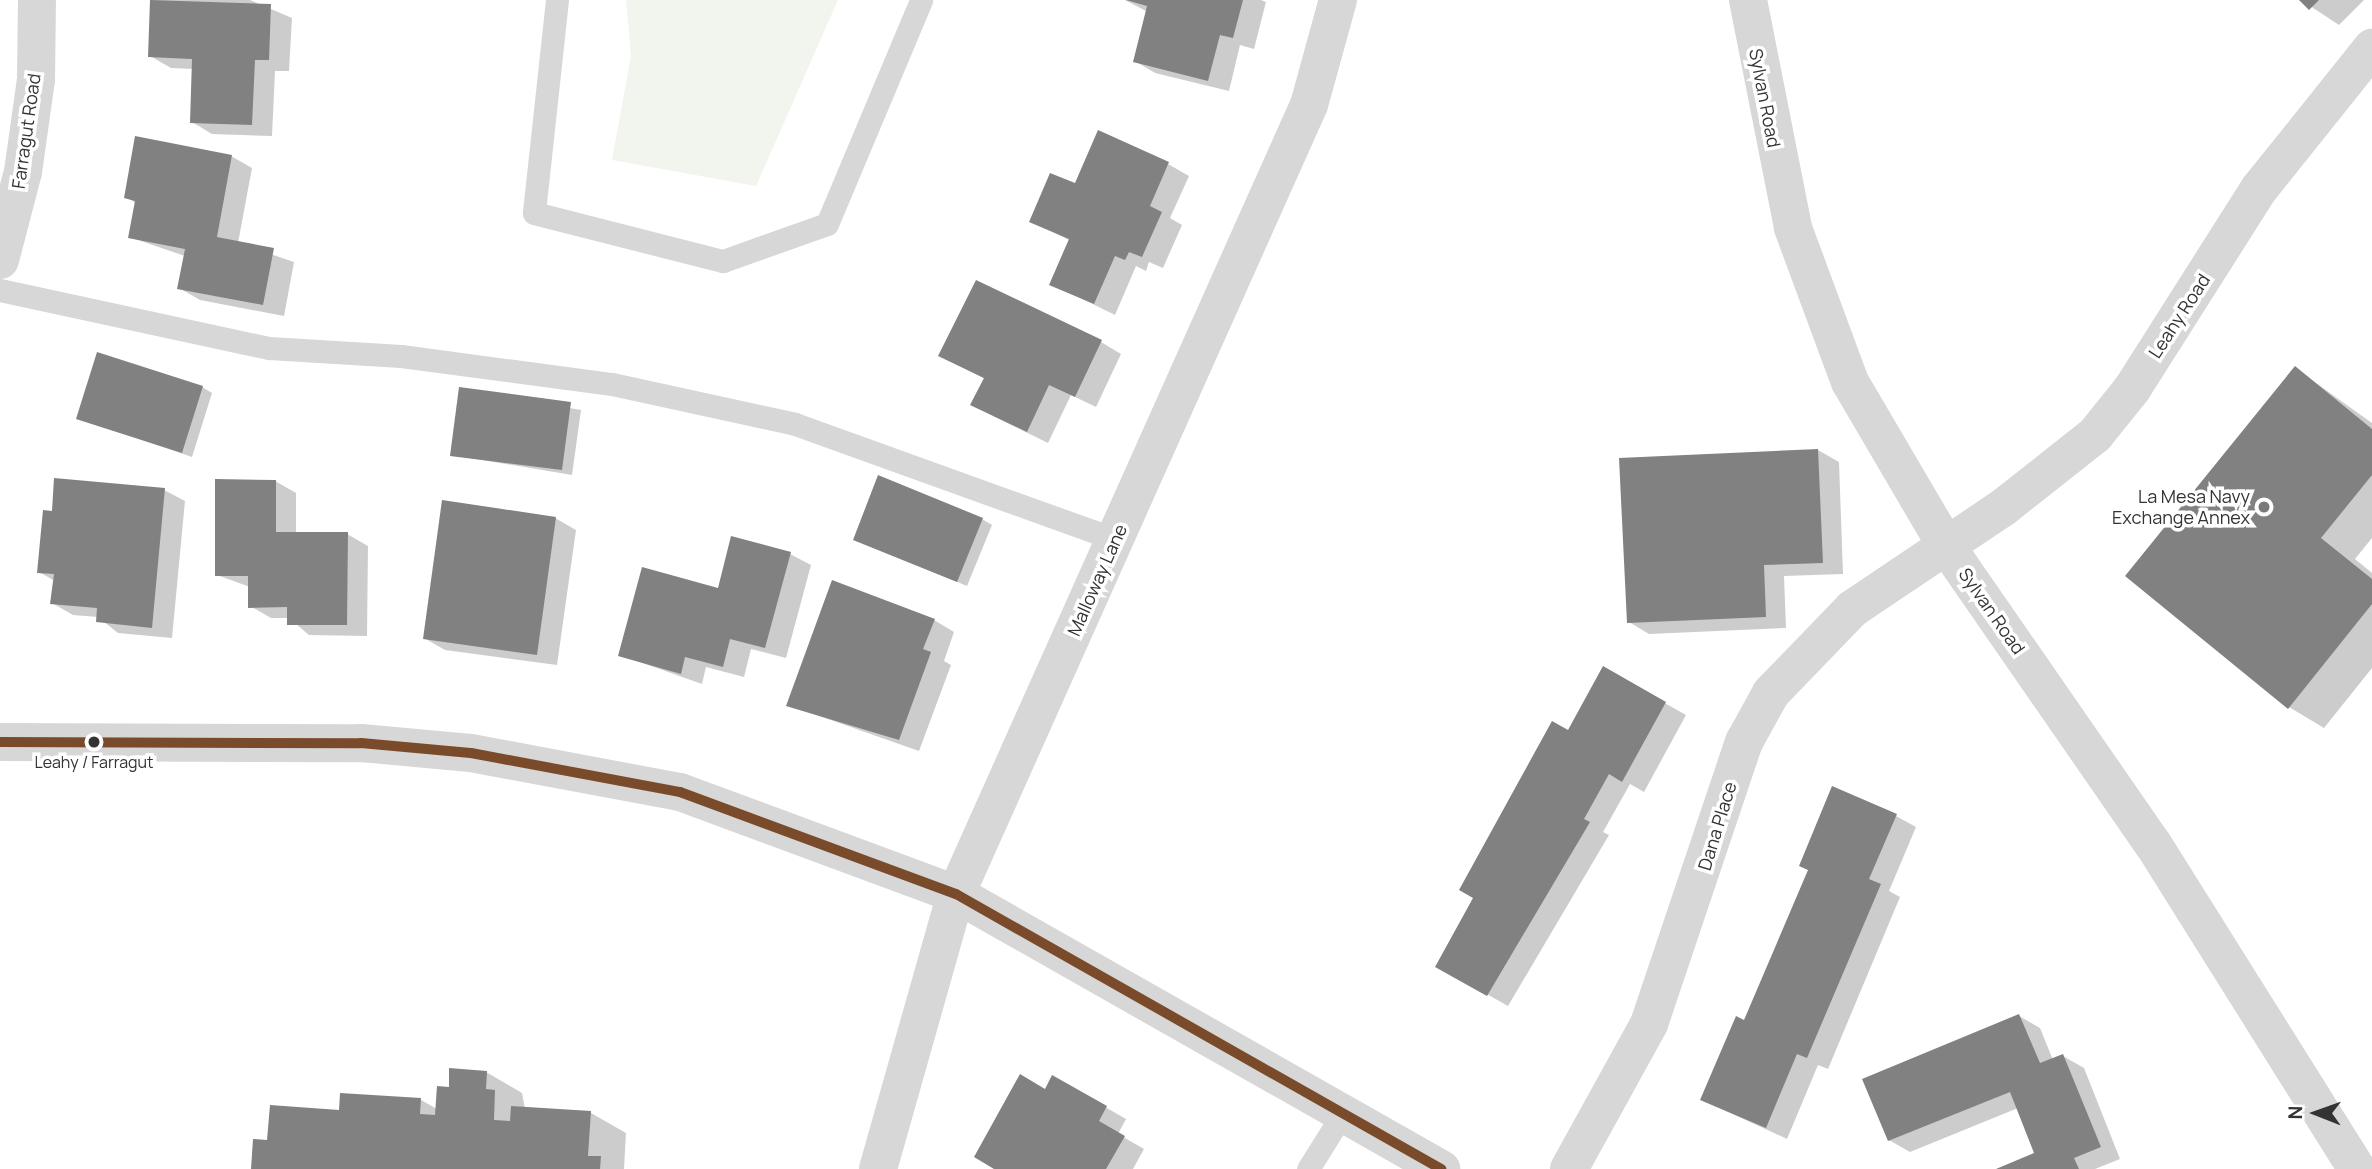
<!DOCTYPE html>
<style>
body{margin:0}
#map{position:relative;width:2372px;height:1169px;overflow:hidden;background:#fff;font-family:Manrope,sans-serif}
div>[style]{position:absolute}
.green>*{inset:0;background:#f1f5ed}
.shadow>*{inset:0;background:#0003}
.building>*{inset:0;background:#818181}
.lane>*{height:23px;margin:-11.5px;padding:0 11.5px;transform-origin:11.5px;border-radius:11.5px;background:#d7d7d7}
.street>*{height:38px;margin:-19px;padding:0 19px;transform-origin:19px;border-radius:19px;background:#d7d7d7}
.bus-1>*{height:10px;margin:-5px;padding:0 5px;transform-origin:5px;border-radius:5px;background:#7a4b2a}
.dots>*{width:19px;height:19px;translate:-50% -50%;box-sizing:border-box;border:4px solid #fff;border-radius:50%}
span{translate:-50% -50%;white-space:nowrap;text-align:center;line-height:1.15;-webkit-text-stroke:7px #fff;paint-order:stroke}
.bus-label{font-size:16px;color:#333}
.street-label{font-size:18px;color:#333}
.poi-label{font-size:18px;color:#333}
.right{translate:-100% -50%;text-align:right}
.north{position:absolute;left:2281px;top:1078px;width:70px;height:70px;-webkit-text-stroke:5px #fff;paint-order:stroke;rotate:271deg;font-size:19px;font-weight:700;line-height:28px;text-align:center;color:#333}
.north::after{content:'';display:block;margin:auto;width:24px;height:32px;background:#333;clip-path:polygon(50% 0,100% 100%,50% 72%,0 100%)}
</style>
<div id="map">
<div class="green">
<div style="clip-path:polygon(626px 0,838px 0,756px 186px,612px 160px,631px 56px)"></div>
</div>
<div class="shadow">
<div style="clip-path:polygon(152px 0,250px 0,292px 18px,289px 71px,275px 71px,272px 136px,212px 134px,192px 122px,193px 69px,171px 68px,150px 56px)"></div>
<div style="clip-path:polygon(1125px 0,1261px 0,1266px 2px,1254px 49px,1240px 45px,1229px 91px,1155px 73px,1135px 61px,1148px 12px)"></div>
<div style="clip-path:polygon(2301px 0,2364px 0,2339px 25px)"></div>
<div style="clip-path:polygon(231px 156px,252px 168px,238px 243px,294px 262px,284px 316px,200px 300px,179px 288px,185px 256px,129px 237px,136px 203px,126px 197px)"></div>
<div style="clip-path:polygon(1168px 164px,1189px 176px,1170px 218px,1182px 225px,1163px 268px,1149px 262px,1146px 271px,1136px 266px,1115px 315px,1052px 284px,1071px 241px,1031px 221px,1076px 186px)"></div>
<div style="clip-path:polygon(1101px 342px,1121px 354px,1096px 407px,1071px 395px,1048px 443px,993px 416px,985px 379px,941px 356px)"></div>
<div style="clip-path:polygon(2295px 368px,2372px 423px,2372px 538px,2355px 559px,2372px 573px,2372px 668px,2324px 728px,2289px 707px)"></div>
<div style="clip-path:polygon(202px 387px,212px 393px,192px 457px,78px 418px)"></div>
<div style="clip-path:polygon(460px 389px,581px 410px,572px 475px,452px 455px)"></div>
<div style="clip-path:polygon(1818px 450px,1839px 462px,1843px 574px,1784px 576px,1786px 628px,1649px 634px,1629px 622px)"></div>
<div style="clip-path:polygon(275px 481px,296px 493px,296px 534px,347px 534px,368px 546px,367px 636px,309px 635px,289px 618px,271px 618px,250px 606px,250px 587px,217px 575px)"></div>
<div style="clip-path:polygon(164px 490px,185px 501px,172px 638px,118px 633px,98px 617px,73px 615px,52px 603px,55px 581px,39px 572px)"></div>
<div style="clip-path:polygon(555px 518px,576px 530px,557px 665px,445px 650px,424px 638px)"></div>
<div style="clip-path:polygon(982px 519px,992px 525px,967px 586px,855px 539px)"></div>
<div style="clip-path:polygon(790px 554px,811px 565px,786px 658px,751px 649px,744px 677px,706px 667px,702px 684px,620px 655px,719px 590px)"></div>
<div style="clip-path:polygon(934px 620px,954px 632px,944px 661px,951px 665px,919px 751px,788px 705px)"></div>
<div style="clip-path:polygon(1604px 669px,1686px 715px,1644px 792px,1630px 784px,1603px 832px,1609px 835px,1508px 1006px,1437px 966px)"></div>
<div style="clip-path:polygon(1896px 816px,1916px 827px,1889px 891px,1900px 897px,1828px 1069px,1818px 1065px,1787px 1139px,1702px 1100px)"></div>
<div style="clip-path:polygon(2019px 1016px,2040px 1028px,2053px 1060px,2063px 1056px,2084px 1068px,2120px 1159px,2095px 1169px,2001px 1169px,2037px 1154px,2018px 1108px,1910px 1152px,1889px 1140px)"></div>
<div style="clip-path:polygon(486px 1072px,522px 1093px,525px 1109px,591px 1113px,626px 1133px,624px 1169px,252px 1169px,269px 1142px,340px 1111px,421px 1100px,437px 1109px,450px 1089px)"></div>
<div style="clip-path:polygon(1053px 1077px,1126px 1119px,1118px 1134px,1144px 1149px,1133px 1169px,997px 1169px)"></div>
</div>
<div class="building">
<div style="clip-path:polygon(150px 0,271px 4px,269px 60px,255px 60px,252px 125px,190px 123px,192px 59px,148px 57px)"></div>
<div style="clip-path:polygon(1126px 0,1243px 0,1233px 38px,1220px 35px,1208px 81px,1133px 62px,1147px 6px)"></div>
<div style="clip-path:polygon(2299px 0,2319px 0,2309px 10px)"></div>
<div style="clip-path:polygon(1098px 130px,1169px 162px,1150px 206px,1162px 212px,1142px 257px,1129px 252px,1125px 260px,1115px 256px,1094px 304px,1049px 285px,1069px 239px,1029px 222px,1050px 173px,1075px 183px)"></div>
<div style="clip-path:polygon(135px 136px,232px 155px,217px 237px,274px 248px,263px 305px,177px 289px,185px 249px,128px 238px,135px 201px,124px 198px)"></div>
<div style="clip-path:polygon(976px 280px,1102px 340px,1075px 397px,1049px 385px,1027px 432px,970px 405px,984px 378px,938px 356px)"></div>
<div style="clip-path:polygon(97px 352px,203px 386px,182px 453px,76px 419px)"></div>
<div style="clip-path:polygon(2295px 366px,2372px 429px,2372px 475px,2321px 538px,2372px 579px,2372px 604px,2288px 709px,2125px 576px)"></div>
<div style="clip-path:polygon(459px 387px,571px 402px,562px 470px,450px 456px)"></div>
<div style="clip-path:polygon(1818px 449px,1823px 563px,1764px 565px,1766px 617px,1627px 623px,1619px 458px)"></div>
<div style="clip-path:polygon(878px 475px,983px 518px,957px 582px,853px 540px)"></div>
<div style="clip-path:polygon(54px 478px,165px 488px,152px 628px,96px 622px,97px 608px,50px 604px,54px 574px,37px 573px,43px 510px,52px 511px)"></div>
<div style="clip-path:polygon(215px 479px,276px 480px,276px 532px,348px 532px,347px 625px,287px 625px,287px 607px,248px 608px,248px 576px,215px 576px)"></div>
<div style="clip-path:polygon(442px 500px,556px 517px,537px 655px,423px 639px)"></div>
<div style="clip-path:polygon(731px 536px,791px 552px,765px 648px,730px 639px,723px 667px,685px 657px,681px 674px,618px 656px,642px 567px,718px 588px)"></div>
<div style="clip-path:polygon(832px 580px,935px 619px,923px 649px,931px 652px,899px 740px,786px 706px)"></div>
<div style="clip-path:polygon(1603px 666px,1666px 702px,1622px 782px,1609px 774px,1584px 819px,1590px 822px,1487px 996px,1435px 967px,1473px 898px,1459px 890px,1552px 721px,1568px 730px)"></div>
<div style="clip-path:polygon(1832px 786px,1897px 814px,1869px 879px,1881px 884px,1807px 1058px,1797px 1054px,1766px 1128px,1700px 1100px,1736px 1016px,1744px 1020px,1808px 870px,1799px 866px)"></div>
<div style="clip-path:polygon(2019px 1014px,2040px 1063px,2063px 1054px,2101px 1147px,2074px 1158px,2079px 1169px,1996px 1169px,2034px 1153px,2010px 1092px,1888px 1141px,1862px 1079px)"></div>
<div style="clip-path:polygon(449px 1068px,487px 1071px,486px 1089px,495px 1090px,494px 1120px,510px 1121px,511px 1106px,591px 1111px,588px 1156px,601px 1156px,600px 1169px,251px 1169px,253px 1139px,267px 1140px,270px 1105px,339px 1110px,340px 1093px,421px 1098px,420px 1114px,435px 1115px,437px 1086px,449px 1087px)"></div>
<div style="clip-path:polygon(1020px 1074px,1045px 1089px,1052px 1075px,1107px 1106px,1099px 1121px,1125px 1136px,1106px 1169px,994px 1169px,974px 1157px)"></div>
</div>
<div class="lane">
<div style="left:557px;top:0;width:214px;rotate:96.2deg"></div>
<div style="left:534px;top:213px;width:195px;rotate:14.3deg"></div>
<div style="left:723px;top:261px;width:110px;rotate:-19.6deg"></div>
<div style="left:827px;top:224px;width:243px;rotate:-67.2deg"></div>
<div style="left:0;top:290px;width:275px;rotate:12.2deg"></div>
<div style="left:269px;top:348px;width:132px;rotate:3.5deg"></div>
<div style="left:401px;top:356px;width:213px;rotate:7.6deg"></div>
<div style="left:612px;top:384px;width:187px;rotate:12.3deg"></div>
<div style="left:795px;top:424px;width:340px;rotate:19.8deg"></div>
<div style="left:1308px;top:1169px;width:66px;rotate:-58deg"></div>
</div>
<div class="street">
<div style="left:1748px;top:0;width:232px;rotate:78.8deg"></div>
<div style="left:1793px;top:228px;width:164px;rotate:69.7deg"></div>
<div style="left:1850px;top:382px;width:188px;rotate:59.6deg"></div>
<div style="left:1945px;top:544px;width:365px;rotate:55.3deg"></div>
<div style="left:2153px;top:844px;width:384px;rotate:57.9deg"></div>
<div style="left:0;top:260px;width:91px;rotate:-75.4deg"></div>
<div style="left:23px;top:172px;width:93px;rotate:-82deg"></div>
<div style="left:36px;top:80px;width:80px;rotate:-89.3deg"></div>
<div style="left:0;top:742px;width:361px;rotate:0.2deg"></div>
<div style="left:361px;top:743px;width:110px;rotate:5.2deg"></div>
<div style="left:471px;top:753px;width:213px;rotate:10.6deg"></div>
<div style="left:680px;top:792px;width:294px;rotate:20.3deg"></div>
<div style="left:956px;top:894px;width:558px;rotate:29.55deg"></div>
<div style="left:878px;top:1169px;width:286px;rotate:-74.2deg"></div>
<div style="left:956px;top:894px;width:864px;rotate:-65.9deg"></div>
<div style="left:1309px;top:105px;width:109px;rotate:-74.6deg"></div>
<div style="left:1569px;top:1169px;width:166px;rotate:-61.1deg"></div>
<div style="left:1649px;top:1024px;width:298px;rotate:-71.4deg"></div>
<div style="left:1744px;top:742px;width:56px;rotate:-61.1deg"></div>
<div style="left:1771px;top:693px;width:117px;rotate:-46deg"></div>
<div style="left:1852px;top:609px;width:184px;rotate:-33.9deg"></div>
<div style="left:2005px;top:506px;width:115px;rotate:-38.3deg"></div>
<div style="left:2095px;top:435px;width:59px;rotate:-51.2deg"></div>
<div style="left:2132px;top:389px;width:237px;rotate:-57.6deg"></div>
<div style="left:2259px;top:189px;width:181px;rotate:-51.3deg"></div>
</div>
<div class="bus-1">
<div style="left:0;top:742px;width:361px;rotate:0.2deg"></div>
<div style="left:361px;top:743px;width:110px;rotate:5.2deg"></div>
<div style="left:471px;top:753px;width:213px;rotate:10.6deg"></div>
<div style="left:680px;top:792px;width:294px;rotate:20.3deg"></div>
<div style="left:956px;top:894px;width:558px;rotate:29.55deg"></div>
</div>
<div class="dots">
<div style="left:2264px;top:507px;background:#7a7a7a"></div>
<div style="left:94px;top:742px;background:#333"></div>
</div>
<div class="bus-label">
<span style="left:94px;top:762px">Leahy / Farragut</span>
</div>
<div class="street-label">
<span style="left:1765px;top:98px;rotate:79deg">Sylvan Road</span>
<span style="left:26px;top:131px;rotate:-82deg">Farragut Road</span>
<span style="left:2179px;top:316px;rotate:-57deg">Leahy Road</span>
<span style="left:1097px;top:580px;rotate:-66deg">Malloway Lane</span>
<span style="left:1992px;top:611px;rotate:55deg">Sylvan Road</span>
<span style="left:1717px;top:826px;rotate:-73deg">Dana Place</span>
</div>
<div class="poi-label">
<span class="right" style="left:2250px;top:507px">La Mesa Navy<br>Exchange Annex</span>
</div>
<div class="north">N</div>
</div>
